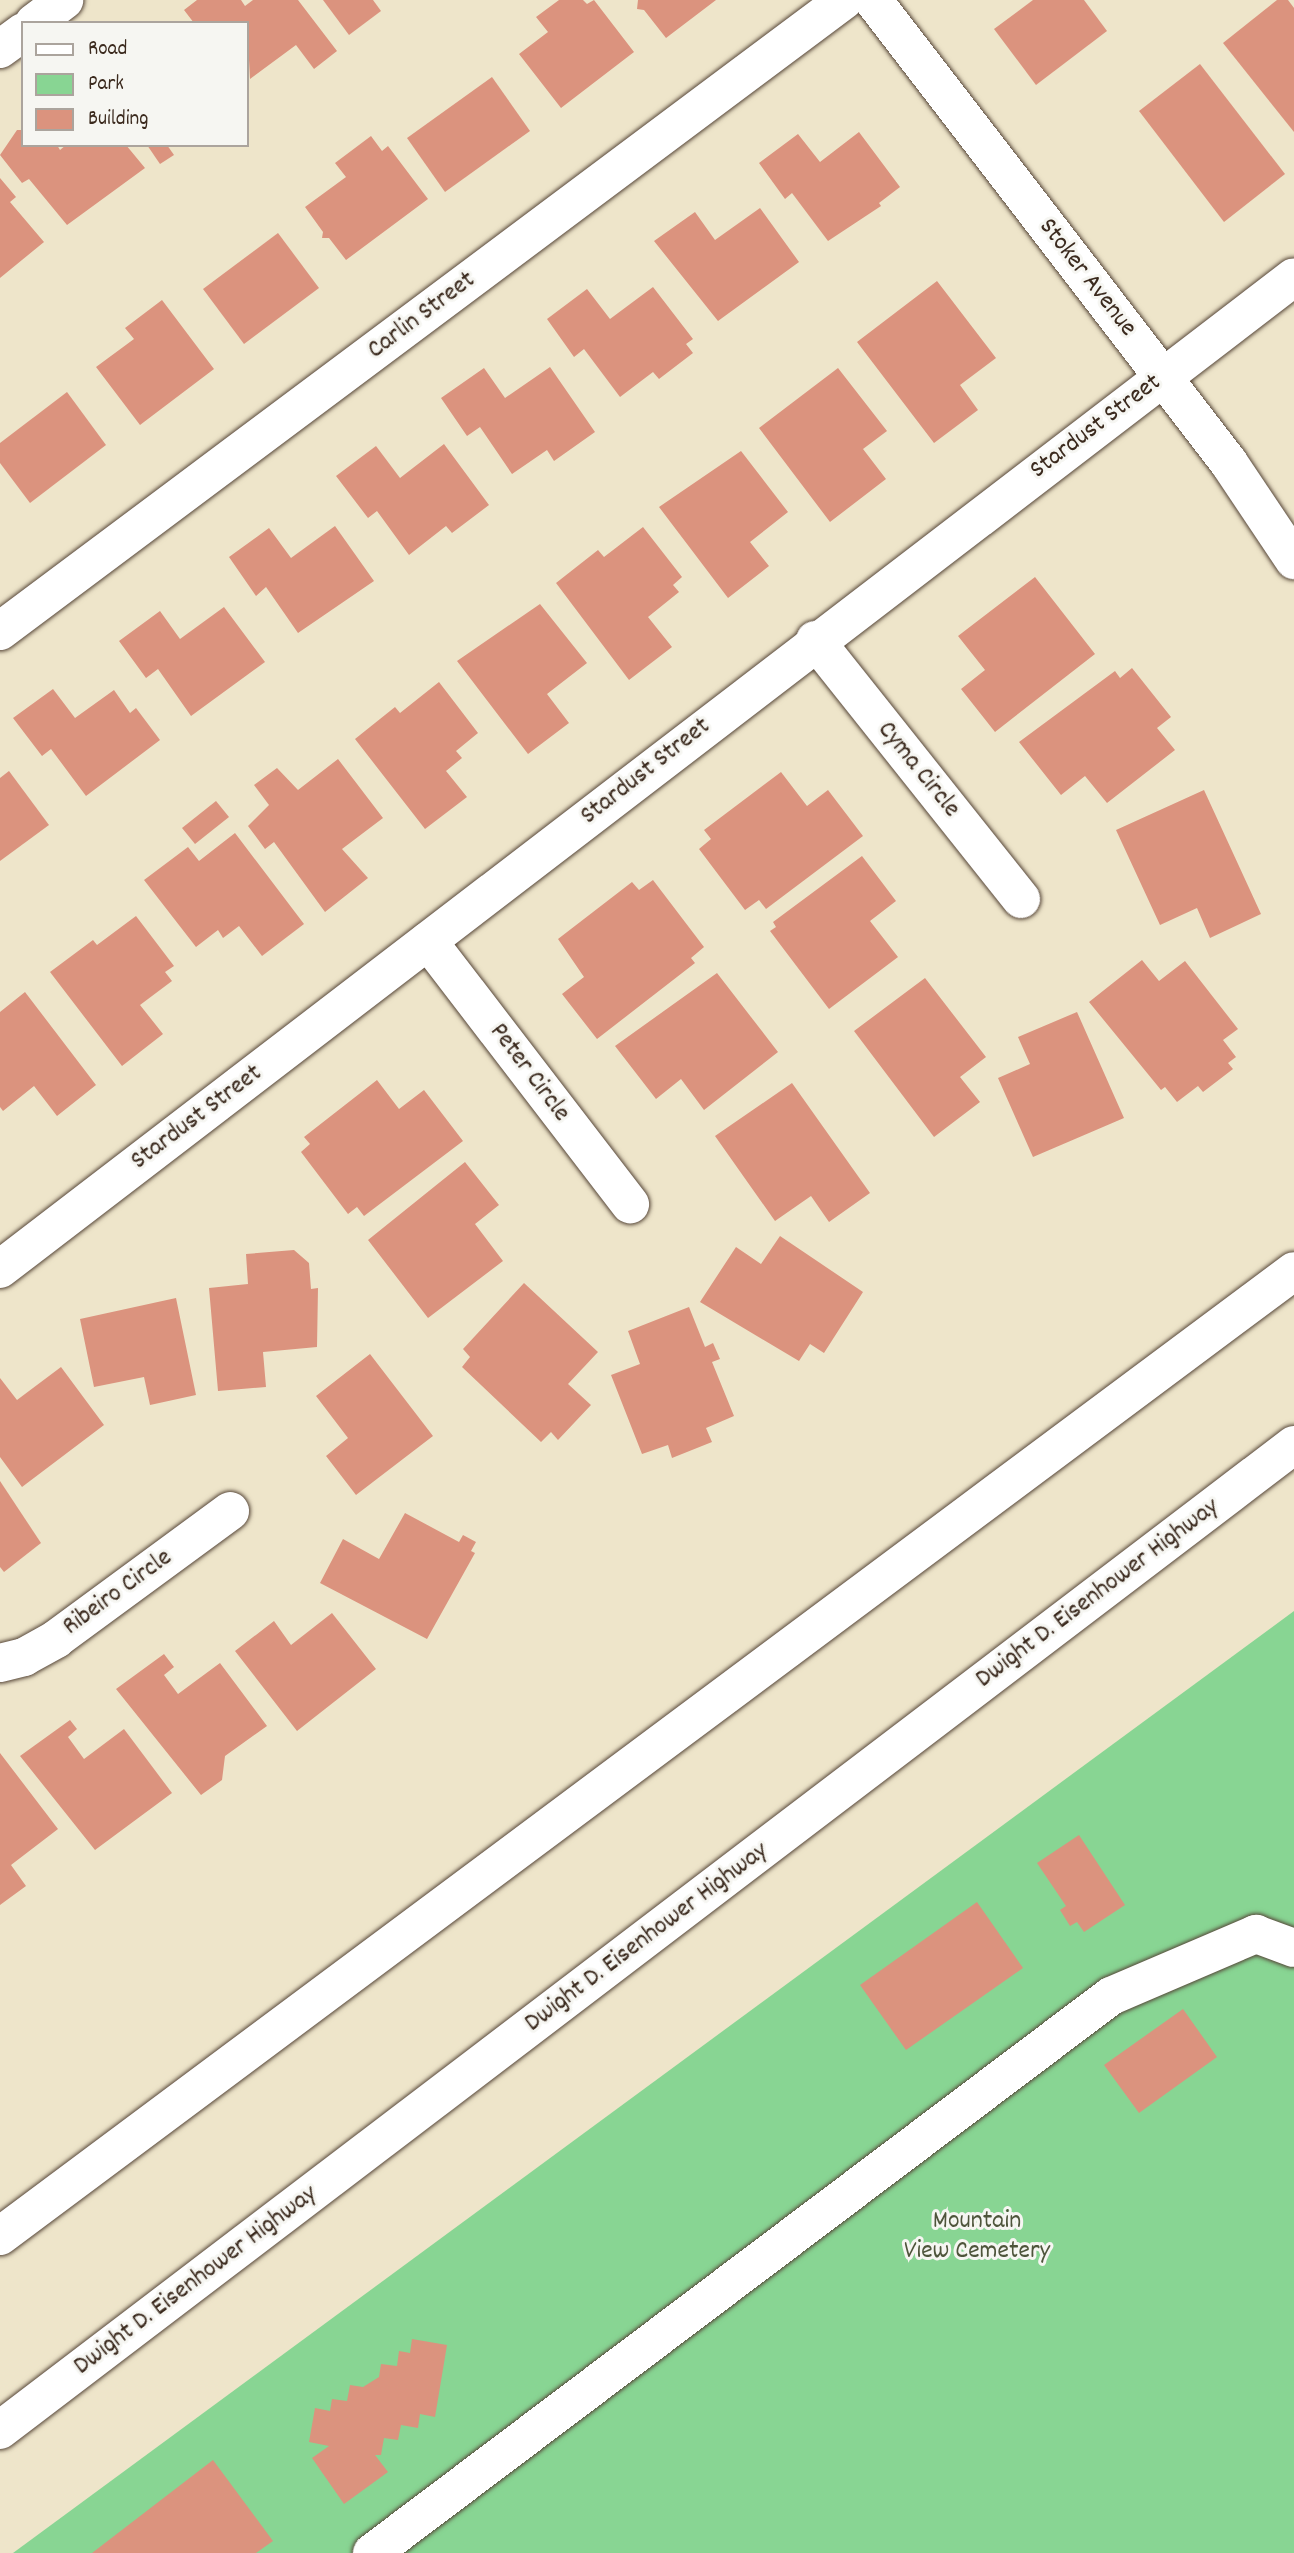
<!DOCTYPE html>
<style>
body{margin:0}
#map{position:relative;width:1294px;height:2553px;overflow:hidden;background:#eee5ca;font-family:Dekko,sans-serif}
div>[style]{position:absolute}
.green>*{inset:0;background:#88d593}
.building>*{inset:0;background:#db937e}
.roads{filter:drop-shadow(0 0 2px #564638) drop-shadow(0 0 2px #564638)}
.minor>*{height:38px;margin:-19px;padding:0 19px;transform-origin:19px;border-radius:19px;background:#fff}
.highway>*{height:38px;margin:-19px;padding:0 19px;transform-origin:19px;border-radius:19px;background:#fff}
span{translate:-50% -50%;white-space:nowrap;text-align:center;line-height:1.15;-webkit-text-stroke:6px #f6f6f2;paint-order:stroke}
.street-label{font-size:26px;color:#3b2a1e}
.park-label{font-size:26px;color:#4e553b}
.legend{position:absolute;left:21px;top:21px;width:228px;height:126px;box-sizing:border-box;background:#f6f6f2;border:2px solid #aba49d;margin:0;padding:9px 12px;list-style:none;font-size:21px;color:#3b2a1e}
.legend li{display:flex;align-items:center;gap:14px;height:35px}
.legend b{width:35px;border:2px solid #aba49d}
</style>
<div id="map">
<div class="green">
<div style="clip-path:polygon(1294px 1611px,1294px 2553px,13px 2553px)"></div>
</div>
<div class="building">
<div style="clip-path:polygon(197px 0,241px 0,245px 6px,253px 0,298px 0,337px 51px,314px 69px,296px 45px,250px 79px,247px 23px,194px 23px,184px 10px)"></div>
<div style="clip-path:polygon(323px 0,373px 0,381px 11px,349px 35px)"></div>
<div style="clip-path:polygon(559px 0,583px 0,587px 4px,594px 0,634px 52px,561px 108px,519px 54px,548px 32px,536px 17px)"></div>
<div style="clip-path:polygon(638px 0,716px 0,666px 38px,644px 10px,637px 9px)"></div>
<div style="clip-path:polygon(1033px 0,1084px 0,1107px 31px,1036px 85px,994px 29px)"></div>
<div style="clip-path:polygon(1277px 0,1288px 0,1294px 8px,1294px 132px,1223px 43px)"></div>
<div style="clip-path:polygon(1200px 64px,1285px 174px,1224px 222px,1139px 111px)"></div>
<div style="clip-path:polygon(492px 77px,530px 131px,445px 192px,407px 138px)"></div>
<div style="clip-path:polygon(17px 130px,23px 130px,23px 145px,57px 145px,60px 150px,66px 145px,126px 145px,145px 168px,67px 225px,29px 179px,22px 183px,0 155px)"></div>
<div style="clip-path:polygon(859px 132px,900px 187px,879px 203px,881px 206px,828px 241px,792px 193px,785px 199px,759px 163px,798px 134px,820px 162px)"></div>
<div style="clip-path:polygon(371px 136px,382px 151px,388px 146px,428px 199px,346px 260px,329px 238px,322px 238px,323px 232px,305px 207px,346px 177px,335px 163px)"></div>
<div style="clip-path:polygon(147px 145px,167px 145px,174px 155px,160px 164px)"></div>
<div style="clip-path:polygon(0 178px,16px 197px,10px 202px,44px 242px,0 278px)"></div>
<div style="clip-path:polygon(760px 208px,799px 262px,718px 321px,654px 241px,695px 212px,715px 240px)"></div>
<div style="clip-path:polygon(278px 233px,319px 288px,244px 344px,203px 289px)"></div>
<div style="clip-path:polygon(937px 281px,996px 358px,960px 385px,978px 410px,934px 443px,857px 342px)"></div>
<div style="clip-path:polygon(653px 287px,693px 339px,686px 344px,693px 353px,659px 379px,653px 372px,620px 397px,584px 349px,574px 357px,547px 319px,587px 289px,610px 319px)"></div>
<div style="clip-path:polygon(162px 300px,214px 369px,140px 425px,96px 367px,134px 339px,125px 328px)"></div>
<div style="clip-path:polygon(550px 367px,595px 432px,554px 461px,547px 450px,512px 474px,480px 427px,467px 436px,441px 398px,484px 368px,505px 398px)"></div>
<div style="clip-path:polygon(838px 368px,887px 431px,863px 449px,886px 479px,830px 522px,759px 428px)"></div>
<div style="clip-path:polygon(67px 392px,106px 445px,30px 503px,0 463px,0 443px)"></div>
<div style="clip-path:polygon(444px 444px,489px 505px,452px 533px,446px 526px,409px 555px,377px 511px,368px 518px,336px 476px,376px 446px,400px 478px)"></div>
<div style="clip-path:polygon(741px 451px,788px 512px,750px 542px,769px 566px,728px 598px,659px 507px)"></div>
<div style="clip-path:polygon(335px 526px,374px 581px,298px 633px,266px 587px,256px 596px,229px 557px,269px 528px,291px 558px)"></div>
<div style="clip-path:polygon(643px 527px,682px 577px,673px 585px,679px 592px,648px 617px,672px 647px,629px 680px,556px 583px,598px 550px,604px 557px)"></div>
<div style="clip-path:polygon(1035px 577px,1095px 654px,995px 732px,961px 689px,985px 670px,958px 636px)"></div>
<div style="clip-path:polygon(540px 604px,587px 663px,547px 694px,569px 723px,528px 754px,457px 661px)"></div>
<div style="clip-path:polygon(224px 607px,265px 662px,191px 716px,158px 669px,146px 678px,119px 641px,160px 611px,180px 639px)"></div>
<div style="clip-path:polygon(1132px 668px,1171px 717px,1157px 728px,1175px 750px,1107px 803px,1085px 776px,1061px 795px,1019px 742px,1115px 671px,1120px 678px)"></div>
<div style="clip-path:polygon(439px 682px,478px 733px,456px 751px,462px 758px,446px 771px,467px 797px,425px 829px,355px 739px,395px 707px,400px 713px)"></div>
<div style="clip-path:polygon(53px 689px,75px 718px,114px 690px,130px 713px,136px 708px,160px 740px,86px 796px,51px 749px,42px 756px,13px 718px)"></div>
<div style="clip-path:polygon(338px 759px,383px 818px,342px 849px,368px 878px,325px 912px,274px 842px,265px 849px,248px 826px,269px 805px,254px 785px,277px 768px,298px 790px)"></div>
<div style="clip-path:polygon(9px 771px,49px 825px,0 861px,0 778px)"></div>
<div style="clip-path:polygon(781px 772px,807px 806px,828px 790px,863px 836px,766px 909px,759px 900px,745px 910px,699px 849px,711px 839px,704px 830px)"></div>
<div style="clip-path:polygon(1204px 790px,1261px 914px,1210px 938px,1197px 908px,1160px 925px,1116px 830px)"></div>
<div style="clip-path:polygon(216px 801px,229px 817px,195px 844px,182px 828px)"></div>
<div style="clip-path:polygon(235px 833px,304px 924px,262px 956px,239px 926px,223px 938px,218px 930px,196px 947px,144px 880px,188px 847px,199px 861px)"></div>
<div style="clip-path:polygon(862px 856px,896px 901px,870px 921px,898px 957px,829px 1009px,770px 931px,776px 927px,773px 922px)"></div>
<div style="clip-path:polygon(653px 880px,704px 947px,691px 958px,695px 963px,597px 1039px,562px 994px,584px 977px,558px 939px,632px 882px,639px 890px)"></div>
<div style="clip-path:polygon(136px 916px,174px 966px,165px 972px,172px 981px,140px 1005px,163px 1034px,122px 1066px,50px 972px,93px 940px,97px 945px)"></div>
<div style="clip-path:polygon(1142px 960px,1159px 981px,1185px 961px,1238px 1029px,1223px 1040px,1236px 1057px,1228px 1063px,1233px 1069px,1203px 1092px,1198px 1086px,1177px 1102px,1165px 1087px,1161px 1090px,1089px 1002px)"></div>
<div style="clip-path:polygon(717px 973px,778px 1052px,704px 1110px,681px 1079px,656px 1099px,615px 1046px)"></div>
<div style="clip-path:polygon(925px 978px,986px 1057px,960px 1077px,980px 1102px,934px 1137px,854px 1031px)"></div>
<div style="clip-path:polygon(25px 992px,96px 1085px,57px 1116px,34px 1086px,3px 1111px,0 1107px,0 1012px)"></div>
<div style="clip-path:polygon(1077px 1012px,1124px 1118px,1033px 1157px,998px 1078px,1030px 1064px,1018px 1037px)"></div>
<div style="clip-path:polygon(377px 1080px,399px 1109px,424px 1090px,463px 1141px,364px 1216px,357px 1207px,348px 1214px,301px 1152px,310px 1144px,304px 1137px)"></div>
<div style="clip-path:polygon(792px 1083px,870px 1193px,829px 1222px,811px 1196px,775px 1221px,715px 1136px)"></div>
<div style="clip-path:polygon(465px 1162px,499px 1205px,475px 1224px,503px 1261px,428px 1318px,368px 1240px)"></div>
<div style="clip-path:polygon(780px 1236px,863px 1292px,824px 1353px,810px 1344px,799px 1361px,700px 1302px,736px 1247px,761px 1264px)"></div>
<div style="clip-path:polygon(294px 1250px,309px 1263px,311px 1289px,318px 1288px,317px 1347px,263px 1352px,266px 1387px,218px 1391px,209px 1288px,248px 1284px,246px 1254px)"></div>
<div style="clip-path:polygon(524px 1283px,598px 1352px,568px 1384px,591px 1405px,558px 1440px,551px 1432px,541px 1442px,462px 1367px,470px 1357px,463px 1349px)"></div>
<div style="clip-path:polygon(176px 1298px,196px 1395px,150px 1405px,144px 1377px,94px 1387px,80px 1319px)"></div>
<div style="clip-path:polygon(689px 1307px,705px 1347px,713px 1343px,720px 1359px,712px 1362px,734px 1416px,706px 1428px,712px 1442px,672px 1458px,668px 1445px,642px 1454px,611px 1375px,640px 1364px,628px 1331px)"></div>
<div style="clip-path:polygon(370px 1354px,433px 1436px,356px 1495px,326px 1456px,348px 1438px,316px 1396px)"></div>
<div style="clip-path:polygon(61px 1367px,104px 1425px,22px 1487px,0 1457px,0 1378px,17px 1400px)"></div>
<div style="clip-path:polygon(0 1481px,41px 1543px,4px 1572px,0 1567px)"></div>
<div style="clip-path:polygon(405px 1513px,459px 1542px,463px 1535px,476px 1542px,471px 1551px,475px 1553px,427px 1639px,320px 1583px,343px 1539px,379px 1559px)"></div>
<div style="clip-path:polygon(332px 1613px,376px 1669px,297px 1731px,235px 1651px,274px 1621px,291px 1645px)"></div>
<div style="clip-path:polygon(164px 1654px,174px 1667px,164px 1675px,178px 1694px,220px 1663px,267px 1726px,225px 1756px,222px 1780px,201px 1795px,116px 1689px)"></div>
<div style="clip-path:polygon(70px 1720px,77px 1729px,68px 1737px,84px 1759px,124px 1729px,172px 1793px,95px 1850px,20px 1756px)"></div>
<div style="clip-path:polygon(0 1753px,58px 1829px,11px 1865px,26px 1886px,0 1905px)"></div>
<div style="clip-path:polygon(1079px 1835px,1125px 1905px,1084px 1932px,1077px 1922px,1070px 1926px,1060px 1910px,1066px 1906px,1037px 1863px)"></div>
<div style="clip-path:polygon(977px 1902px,1023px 1968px,906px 2050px,860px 1985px)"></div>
<div style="clip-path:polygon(1183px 2009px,1217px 2057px,1139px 2113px,1104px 2065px)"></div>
<div style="clip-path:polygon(412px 2339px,447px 2345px,435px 2417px,420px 2414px,418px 2428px,401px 2425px,398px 2440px,384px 2438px,381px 2455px,375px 2455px,388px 2472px,344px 2504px,312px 2458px,329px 2446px,309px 2442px,315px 2408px,330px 2411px,332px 2399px,347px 2401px,350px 2385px,363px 2387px,379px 2377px,381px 2364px,397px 2366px,399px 2351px,410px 2353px)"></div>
<div style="clip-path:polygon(213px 2460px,273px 2541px,256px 2553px,92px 2553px)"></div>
</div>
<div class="roads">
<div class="minor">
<div style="left:873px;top:0;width:584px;rotate:52.44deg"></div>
<div style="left:1229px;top:463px;width:117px;rotate:56.2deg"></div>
<div style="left:34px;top:23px;width:38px;rotate:-37deg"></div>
<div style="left:0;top:49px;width:29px;rotate:-36deg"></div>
<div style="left:0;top:631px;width:1054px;rotate:-36.78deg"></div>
<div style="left:815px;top:640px;width:331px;rotate:51.5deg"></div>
<div style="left:428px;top:941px;width:332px;rotate:52.5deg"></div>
<div style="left:0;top:1269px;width:1630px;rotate:-37.47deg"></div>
<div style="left:0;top:1663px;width:25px;rotate:-14deg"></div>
<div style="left:24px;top:1657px;width:37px;rotate:-29deg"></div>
<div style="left:56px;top:1639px;width:216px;rotate:-36.3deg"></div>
<div style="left:372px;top:2553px;width:925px;rotate:-37.01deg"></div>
<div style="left:1111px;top:1996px;width:158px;rotate:-23.2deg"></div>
<div style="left:1256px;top:1934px;width:40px;rotate:20.2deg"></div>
</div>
<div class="highway">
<div style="left:0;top:2236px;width:1614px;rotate:-36.71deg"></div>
<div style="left:0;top:2430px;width:1626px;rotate:-37.28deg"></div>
</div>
</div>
<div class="street-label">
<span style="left:1087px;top:278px;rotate:52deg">Stoker Avenue</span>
<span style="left:422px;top:316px;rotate:-37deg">Carlin Street</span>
<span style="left:1096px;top:427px;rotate:-37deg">Stardust Street</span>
<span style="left:918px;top:770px;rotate:51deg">Cyma Circle</span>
<span style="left:646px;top:772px;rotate:-38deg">Stardust Street</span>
<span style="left:529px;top:1073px;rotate:53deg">Peter Circle</span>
<span style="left:197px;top:1118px;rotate:-37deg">Stardust Street</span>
<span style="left:118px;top:1593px;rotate:-36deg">Ribeiro Circle</span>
<span style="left:1098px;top:1594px;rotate:-37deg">Dwight D. Eisenhower Highway</span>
<span style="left:647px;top:1938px;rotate:-37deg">Dwight D. Eisenhower Highway</span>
<span style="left:196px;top:2281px;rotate:-37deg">Dwight D. Eisenhower Highway</span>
</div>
<div class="park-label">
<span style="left:977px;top:2237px">Mountain<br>View Cemetery</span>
</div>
<ul class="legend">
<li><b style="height:9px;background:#fff"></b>Road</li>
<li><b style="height:19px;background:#88d593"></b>Park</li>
<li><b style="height:19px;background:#db937e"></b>Building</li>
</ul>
</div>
